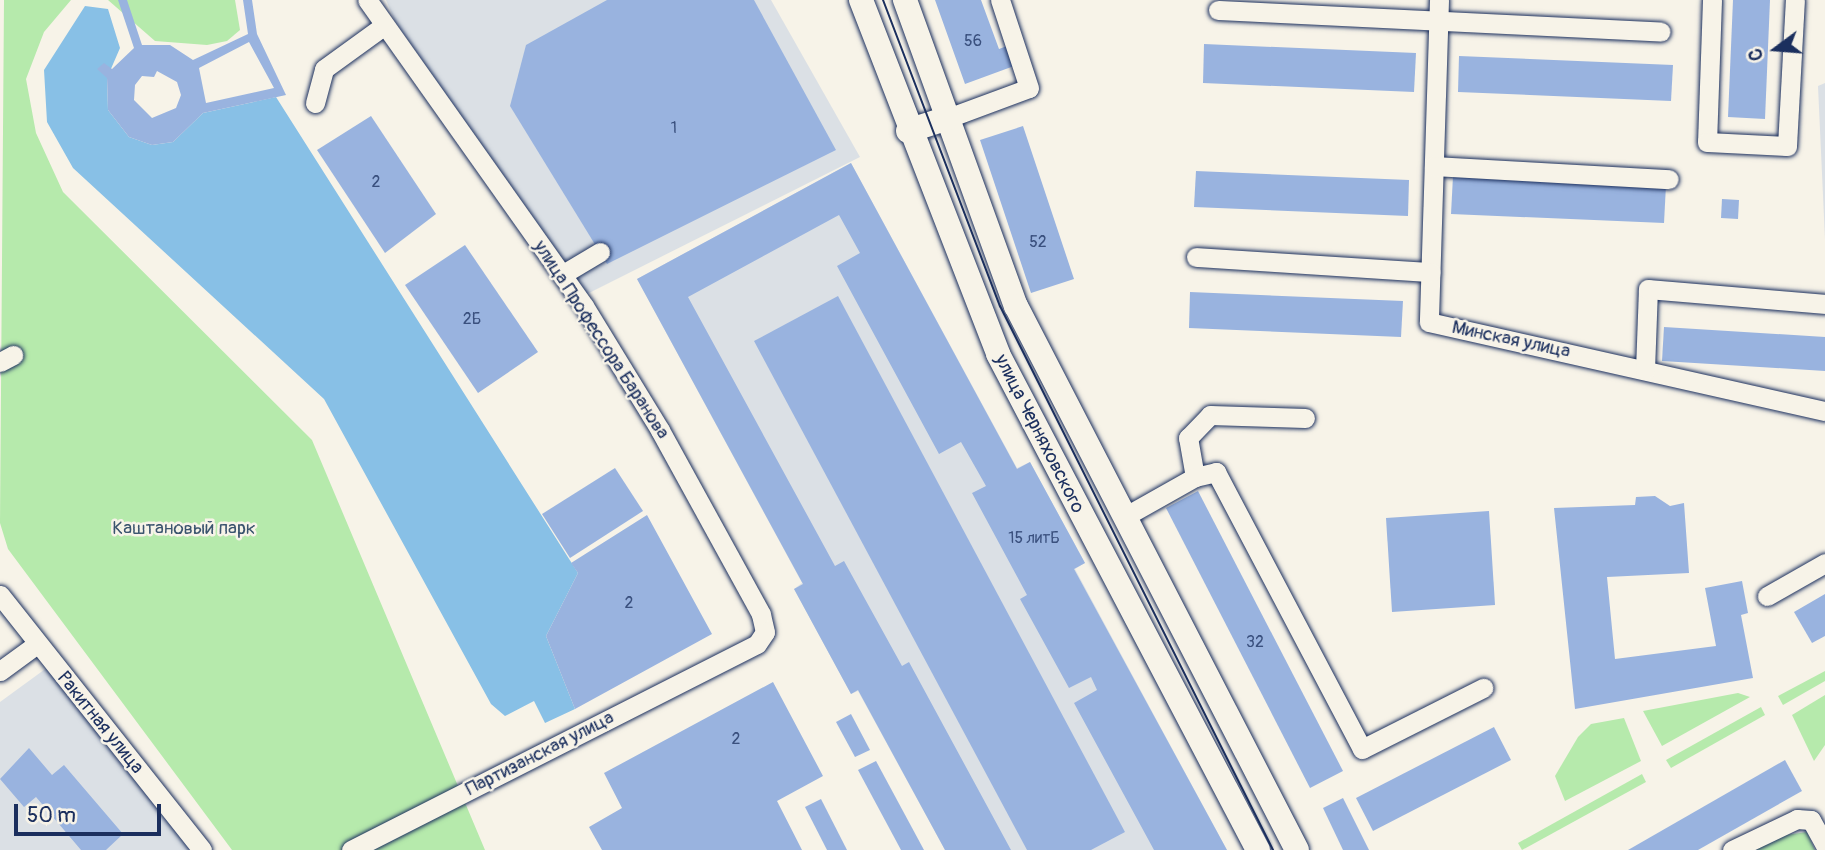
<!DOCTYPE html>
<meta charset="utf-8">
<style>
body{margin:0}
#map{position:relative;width:1825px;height:850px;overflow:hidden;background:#f7f3e8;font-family:Pangolin,sans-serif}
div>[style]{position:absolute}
.built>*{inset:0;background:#dbe0e5}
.green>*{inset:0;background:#b6eaac}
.water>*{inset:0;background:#88c0e6}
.building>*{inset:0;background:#99b3df}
.roads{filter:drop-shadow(0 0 2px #1b2f5e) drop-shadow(0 0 2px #1b2f5e)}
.minor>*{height:19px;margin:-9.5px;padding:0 9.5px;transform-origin:9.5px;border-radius:9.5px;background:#f7f3e8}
.major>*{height:24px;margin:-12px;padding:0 12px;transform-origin:12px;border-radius:12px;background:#f7f3e8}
.tram>*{height:2px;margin:-1px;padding:0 1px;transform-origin:1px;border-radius:1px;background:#1b2f5e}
span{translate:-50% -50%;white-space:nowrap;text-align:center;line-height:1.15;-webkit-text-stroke:5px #f7f3e8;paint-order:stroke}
.number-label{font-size:16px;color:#3a507e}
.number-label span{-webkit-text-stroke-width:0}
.street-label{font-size:19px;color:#1b2f5e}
.park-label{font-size:19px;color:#3a546e}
.north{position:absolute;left:1741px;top:14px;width:70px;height:70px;-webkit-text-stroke:5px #f7f3e8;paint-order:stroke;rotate:254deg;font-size:19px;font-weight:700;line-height:28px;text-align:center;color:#1b2f5e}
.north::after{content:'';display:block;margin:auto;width:24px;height:32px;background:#1b2f5e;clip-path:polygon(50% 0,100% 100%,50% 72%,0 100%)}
.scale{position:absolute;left:14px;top:804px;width:147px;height:32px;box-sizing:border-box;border:4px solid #1b2f5e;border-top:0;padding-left:9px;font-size:21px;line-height:24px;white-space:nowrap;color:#1b2f5e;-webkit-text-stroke:5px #f7f3e8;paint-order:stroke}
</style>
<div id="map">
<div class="built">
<div style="clip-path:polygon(386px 0,771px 0,860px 157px,585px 295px,395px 21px)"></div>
<div style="clip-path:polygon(1825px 83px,1825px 239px,1818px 86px)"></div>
<div style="clip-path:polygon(851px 163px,1017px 468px,1030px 462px,1085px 563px,1075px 569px,1227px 850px,945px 850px,858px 691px,851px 694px,794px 589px,802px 583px,637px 279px)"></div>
<div style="clip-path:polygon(48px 667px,194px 850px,0 850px,0 702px)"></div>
</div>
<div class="green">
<div style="clip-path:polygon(4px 0,71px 0,44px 32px,26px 79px,36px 133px,63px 192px,312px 440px,485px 850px,232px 850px,8px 549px,0 523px)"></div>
<div style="clip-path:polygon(108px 0,235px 0,240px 30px,227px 41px,207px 45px,155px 41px)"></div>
<div style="clip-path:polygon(1825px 671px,1825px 681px,1783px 705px,1778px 696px)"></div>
<div style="clip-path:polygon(1738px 693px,1750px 697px,1662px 746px,1643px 711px)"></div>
<div style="clip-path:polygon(1825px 695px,1825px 745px,1814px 761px,1792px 715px)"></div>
<div style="clip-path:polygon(1761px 707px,1765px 715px,1671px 768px,1666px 760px)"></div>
<div style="clip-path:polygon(1624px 718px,1641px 761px,1565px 801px,1555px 776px,1578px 737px,1591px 724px)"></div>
<div style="clip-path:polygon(1642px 774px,1646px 782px,1522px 850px,1518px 843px)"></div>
<div style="clip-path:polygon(1807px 832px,1815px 850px,1753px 850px,1778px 836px)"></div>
</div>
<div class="water">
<div style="clip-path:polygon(85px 6px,108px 9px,120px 48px,107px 78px,108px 110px,129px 137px,152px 145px,173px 142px,203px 113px,276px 97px,578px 573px,546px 636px,575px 709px,545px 723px,534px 701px,505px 716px,491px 704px,324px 399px,73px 168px,47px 122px,44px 70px)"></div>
</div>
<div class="building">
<div style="clip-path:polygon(evenodd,118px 0,127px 0,142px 45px,170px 45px,193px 60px,248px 34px,243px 0,252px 0,257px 34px,286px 95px,203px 113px,173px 142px,152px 145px,129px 137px,108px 110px,107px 78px,97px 69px,104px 63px,112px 69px,134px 48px,118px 0,249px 42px,274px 88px,206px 103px,199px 68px,249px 42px,118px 0,157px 71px,177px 82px,181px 95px,176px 108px,152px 118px,134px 100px,135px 85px,142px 76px,154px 77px,157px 71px)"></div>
<div style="clip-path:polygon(607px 0,754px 0,836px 150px,607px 264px,510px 106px,526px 45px)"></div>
<div style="clip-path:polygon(935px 0,981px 0,999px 49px,1007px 46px,1014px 66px,965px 84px)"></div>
<div style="clip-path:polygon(1733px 0,1770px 0,1765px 119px,1728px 117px)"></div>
<div style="clip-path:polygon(1204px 44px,1416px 53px,1414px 92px,1203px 83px)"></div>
<div style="clip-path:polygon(1459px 56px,1673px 65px,1671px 101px,1458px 92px)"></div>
<div style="clip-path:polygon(371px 116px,436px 214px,385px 253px,317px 150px)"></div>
<div style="clip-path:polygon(1023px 126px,1074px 279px,1031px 293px,980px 140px)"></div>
<div style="clip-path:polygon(851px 163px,1017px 469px,1030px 462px,1085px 563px,1074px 569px,1227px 850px,1154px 850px,1074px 703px,1097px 690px,1091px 677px,1069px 688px,1020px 599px,1027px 595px,972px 493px,986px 486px,961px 442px,939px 454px,837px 266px,860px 253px,839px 215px,688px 297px,835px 566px,844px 561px,902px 666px,909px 662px,1011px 850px,945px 850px,858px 690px,851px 694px,794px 589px,803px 584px,637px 279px)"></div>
<div style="clip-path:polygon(1196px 171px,1409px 180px,1408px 216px,1194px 207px)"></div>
<div style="clip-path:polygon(1453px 176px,1666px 185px,1664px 223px,1451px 214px)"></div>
<div style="clip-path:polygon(1722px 199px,1739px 200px,1738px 219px,1721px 218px)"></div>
<div style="clip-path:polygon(465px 245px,538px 352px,478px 393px,405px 285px)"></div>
<div style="clip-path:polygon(1190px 292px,1403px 301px,1401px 337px,1189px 328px)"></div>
<div style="clip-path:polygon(838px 296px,1125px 832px,1091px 850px,1027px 850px,754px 341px)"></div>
<div style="clip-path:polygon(1664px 327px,1825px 337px,1825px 371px,1662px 361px)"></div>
<div style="clip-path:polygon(615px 468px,643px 511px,570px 558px,542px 514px)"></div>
<div style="clip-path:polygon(1198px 491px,1343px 771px,1310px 788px,1166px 508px)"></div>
<div style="clip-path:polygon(1655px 496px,1670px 506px,1684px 503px,1689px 573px,1607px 577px,1615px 659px,1716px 646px,1705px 588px,1742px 581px,1748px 613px,1741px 615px,1753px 678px,1575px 709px,1554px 508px,1635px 505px,1636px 497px)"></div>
<div style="clip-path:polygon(1489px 511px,1495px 605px,1392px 612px,1386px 518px)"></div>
<div style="clip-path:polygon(647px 515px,712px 634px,575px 709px,546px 636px,578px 573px,571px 563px)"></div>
<div style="clip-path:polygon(1825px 594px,1825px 636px,1812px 643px,1794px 612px)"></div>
<div style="clip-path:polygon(773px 682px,823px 776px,777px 801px,802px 850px,602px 850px,589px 827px,622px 808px,604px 773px)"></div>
<div style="clip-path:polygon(851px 714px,870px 750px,855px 757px,836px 722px)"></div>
<div style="clip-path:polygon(1494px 727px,1511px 760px,1373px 831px,1356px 798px)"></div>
<div style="clip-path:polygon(29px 748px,52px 775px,64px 765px,123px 834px,106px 850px,81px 850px,36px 797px,24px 807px,0 779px)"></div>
<div style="clip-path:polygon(1785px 760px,1802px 791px,1698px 850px,1628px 850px)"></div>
<div style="clip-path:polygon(876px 761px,924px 850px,901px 850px,858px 770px)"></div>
<div style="clip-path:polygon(1343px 798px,1369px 850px,1343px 850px,1323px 808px)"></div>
<div style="clip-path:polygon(821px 799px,847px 850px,827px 850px,805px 807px)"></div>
</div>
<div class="roads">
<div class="minor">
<div style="left:1439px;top:0;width:322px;rotate:91.8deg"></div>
<div style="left:1429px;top:322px;width:406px;rotate:12.7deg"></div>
<div style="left:1712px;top:0;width:142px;rotate:92deg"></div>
<div style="left:1707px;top:142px;width:80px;rotate:2.9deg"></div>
<div style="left:1787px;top:146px;width:146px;rotate:-86.9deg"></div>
<div style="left:1218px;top:10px;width:443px;rotate:2.8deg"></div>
<div style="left:315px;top:103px;width:35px;rotate:-75deg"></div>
<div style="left:324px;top:69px;width:72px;rotate:-35.9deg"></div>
<div style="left:948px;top:118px;width:86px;rotate:-20.3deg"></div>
<div style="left:1029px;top:88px;width:93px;rotate:-108.2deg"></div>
<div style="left:1434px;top:166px;width:235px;rotate:3.2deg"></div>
<div style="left:1196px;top:257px;width:235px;rotate:3.7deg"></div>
<div style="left:563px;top:274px;width:43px;rotate:-30.7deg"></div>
<div style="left:0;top:362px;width:15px;rotate:-28deg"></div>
<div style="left:1645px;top:370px;width:81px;rotate:-87.9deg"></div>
<div style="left:1648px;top:289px;width:178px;rotate:4.8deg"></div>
<div style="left:1195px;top:477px;width:40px;rotate:-100deg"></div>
<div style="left:1188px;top:438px;width:32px;rotate:-46deg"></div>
<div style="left:1210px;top:415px;width:95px;rotate:1.8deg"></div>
<div style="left:1124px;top:517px;width:81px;rotate:-29.4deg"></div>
<div style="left:1195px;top:477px;width:22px;rotate:-13deg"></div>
<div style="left:1216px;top:472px;width:313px;rotate:62.2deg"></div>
<div style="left:1362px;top:749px;width:136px;rotate:-26.8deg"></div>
<div style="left:0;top:595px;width:325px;rotate:51.6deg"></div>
<div style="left:1767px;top:596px;width:67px;rotate:-29.6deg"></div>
<div style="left:0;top:671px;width:46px;rotate:-36.1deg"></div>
<div style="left:351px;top:850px;width:455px;rotate:-26.9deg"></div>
<div style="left:757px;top:644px;width:14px;rotate:-56deg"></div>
<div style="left:765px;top:632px;width:18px;rotate:-103deg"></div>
<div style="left:761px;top:614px;width:210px;rotate:-118.8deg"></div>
<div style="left:660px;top:430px;width:145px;rotate:-121.5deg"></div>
<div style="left:584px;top:306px;width:375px;rotate:-125.3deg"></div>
<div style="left:1732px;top:850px;width:72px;rotate:-25.5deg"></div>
<div style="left:1797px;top:819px;width:14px;rotate:4deg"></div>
<div style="left:1811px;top:820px;width:29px;rotate:61deg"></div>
</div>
<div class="major">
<div style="left:861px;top:0;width:380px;rotate:68.8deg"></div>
<div style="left:998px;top:354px;width:560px;rotate:62.34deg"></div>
<div style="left:905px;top:0;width:326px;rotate:70.1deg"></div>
<div style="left:1016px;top:306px;width:612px;rotate:62.68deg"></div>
<div style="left:908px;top:131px;width:42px;rotate:-18deg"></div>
</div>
</div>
<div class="tram">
<div style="left:883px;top:0;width:328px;rotate:69.1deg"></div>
<div style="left:1000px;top:306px;width:609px;rotate:63.35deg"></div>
</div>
<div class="number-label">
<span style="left:973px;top:41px">56</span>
<span style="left:674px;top:128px">1</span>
<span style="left:376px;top:182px">2</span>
<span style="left:1038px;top:242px">52</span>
<span style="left:472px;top:319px">2Б</span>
<span style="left:1034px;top:538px">15 литБ</span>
<span style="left:629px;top:603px">2</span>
<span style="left:1255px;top:642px">32</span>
<span style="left:736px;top:739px">2</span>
</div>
<div class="street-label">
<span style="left:601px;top:340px;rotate:57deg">улица Профессора Баранова</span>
<span style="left:1511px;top:340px;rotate:12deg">Минская улица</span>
<span style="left:1039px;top:434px;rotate:63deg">улица Черняховского</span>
<span style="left:100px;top:723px;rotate:51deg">Ракитная улица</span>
<span style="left:540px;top:754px;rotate:-27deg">Партизанская улица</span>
</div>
<div class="park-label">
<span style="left:184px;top:529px">Каштановый парк</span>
</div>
<div class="north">С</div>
<div class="scale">50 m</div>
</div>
